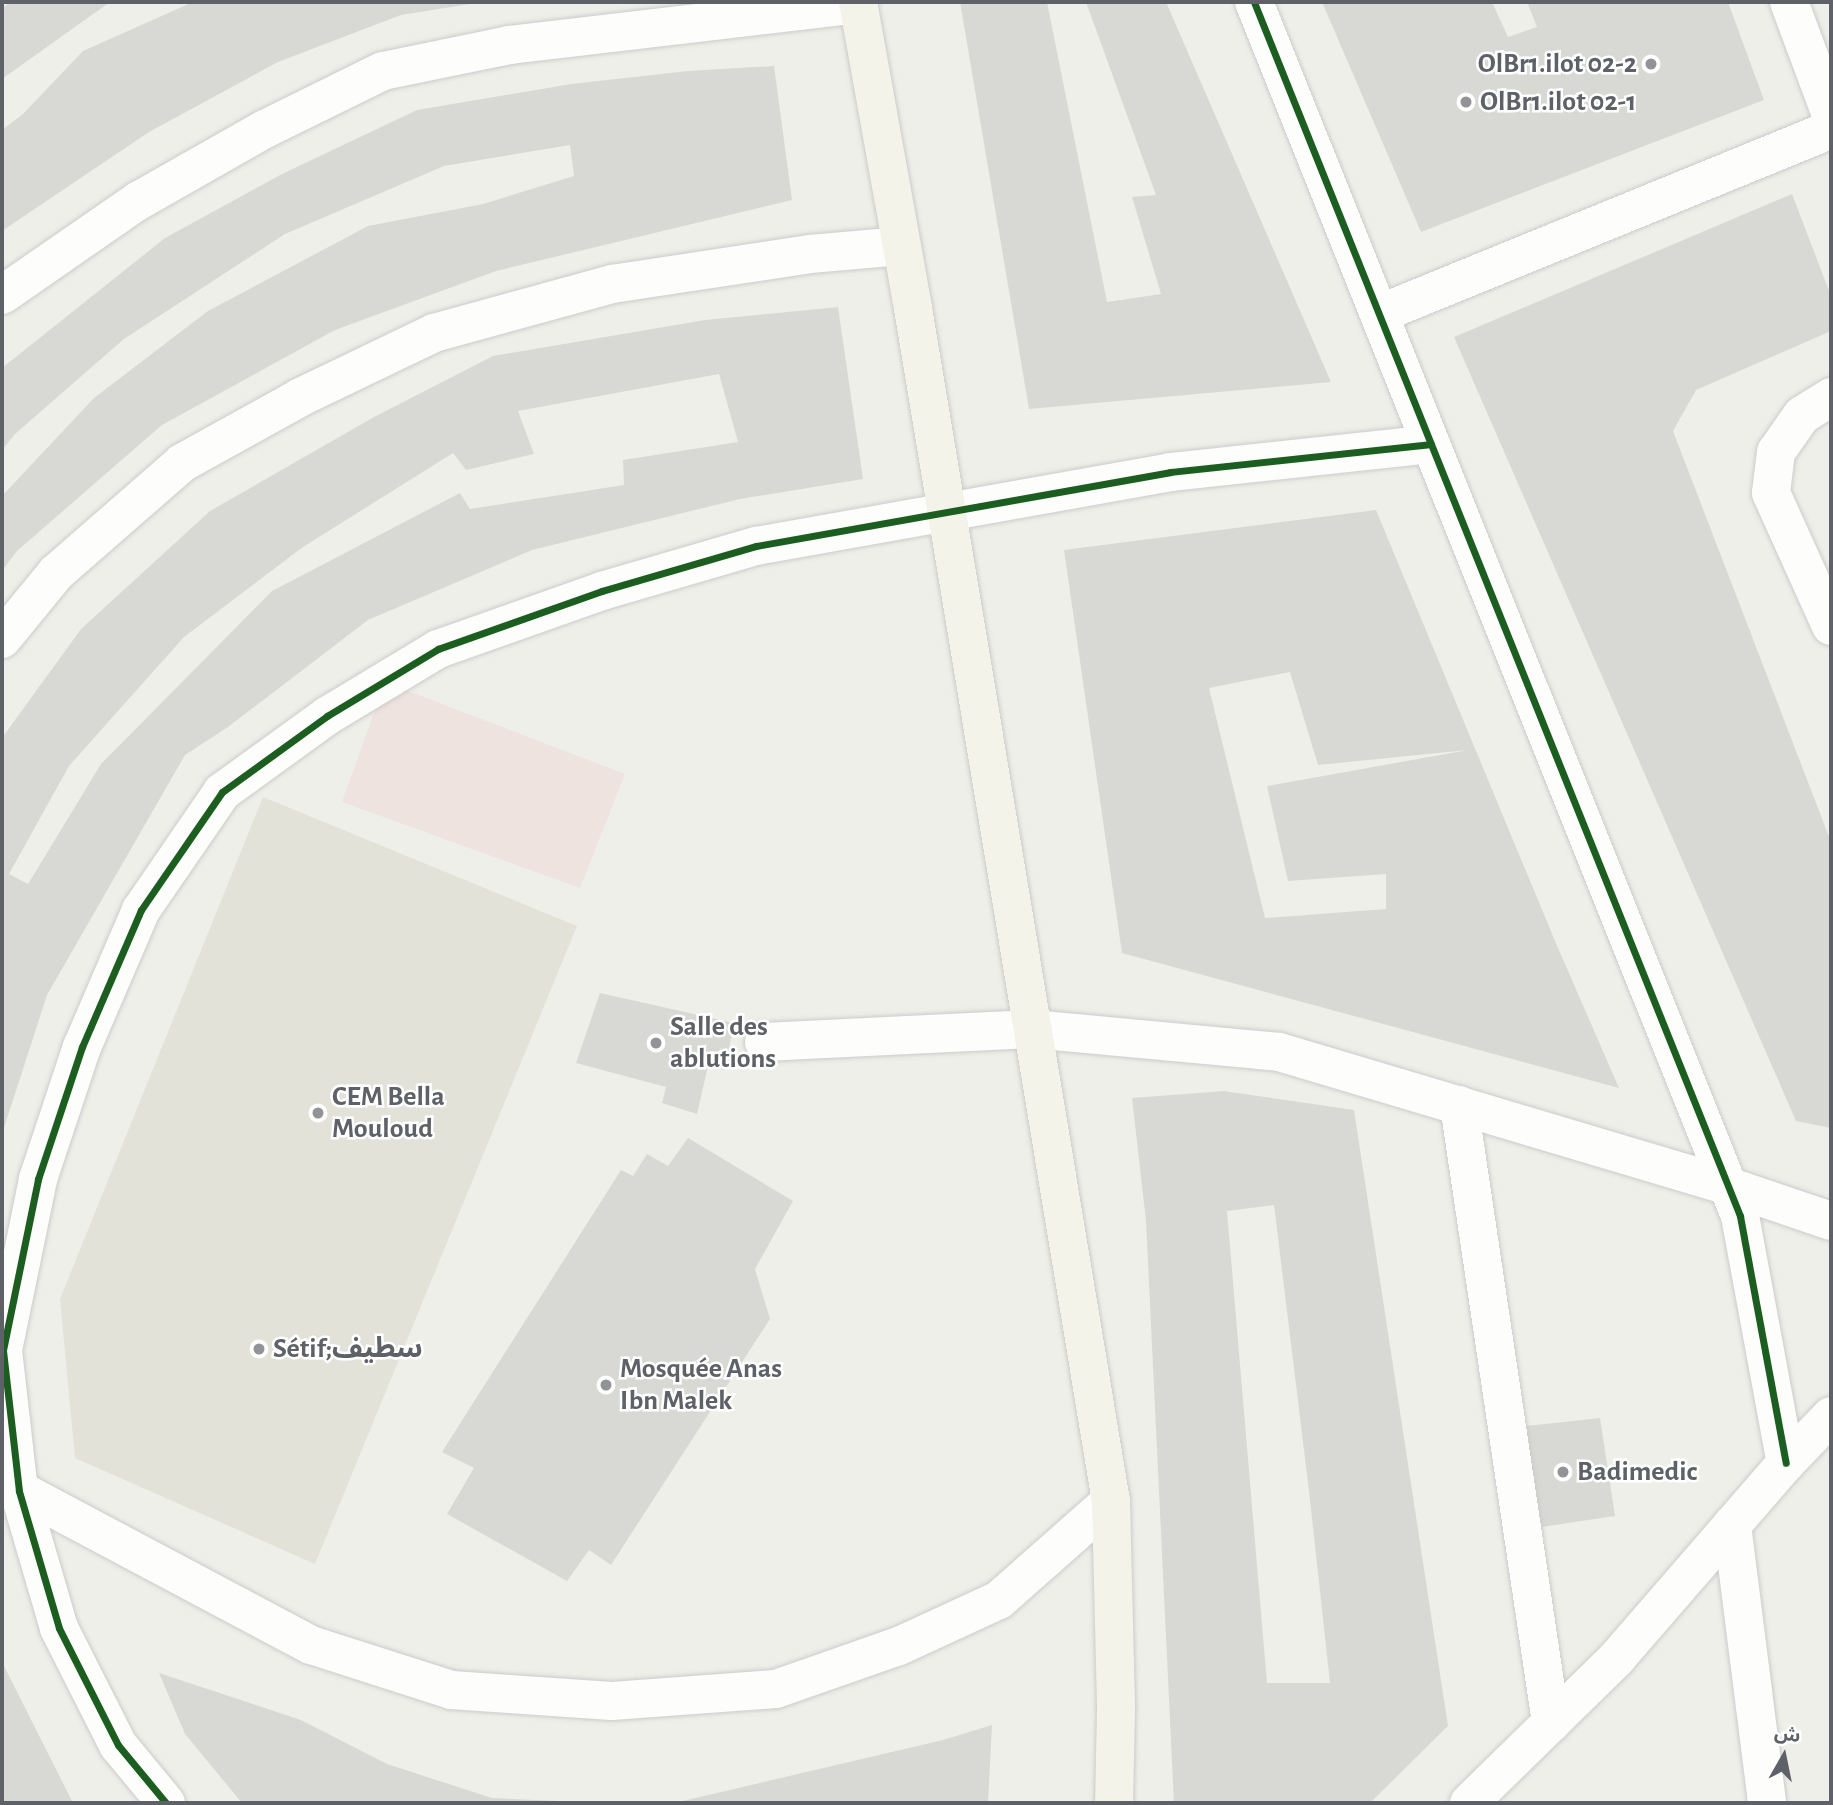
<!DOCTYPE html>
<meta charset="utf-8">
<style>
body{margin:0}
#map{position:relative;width:1833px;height:1805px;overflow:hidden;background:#efefea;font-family:"Alegreya Sans","Noto Sans Arabic",sans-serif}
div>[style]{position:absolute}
.education>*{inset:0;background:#e2e2d9}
.medical>*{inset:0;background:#eee3de}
.building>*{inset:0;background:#d8d8d5}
.roads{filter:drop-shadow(0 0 2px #cbccca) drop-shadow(0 0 2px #cbccca)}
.minor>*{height:38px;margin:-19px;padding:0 19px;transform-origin:19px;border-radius:19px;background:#fdfdfc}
.major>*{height:38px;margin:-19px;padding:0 19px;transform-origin:19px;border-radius:19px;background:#f4f3e9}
.cycleway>*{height:7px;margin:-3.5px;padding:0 3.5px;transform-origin:3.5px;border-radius:3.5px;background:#1b5e20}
.dots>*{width:19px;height:19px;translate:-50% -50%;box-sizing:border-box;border:4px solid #fff;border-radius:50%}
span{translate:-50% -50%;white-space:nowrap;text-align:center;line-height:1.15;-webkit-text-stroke:5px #fff;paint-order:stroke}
.poi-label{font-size:28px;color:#5e6268;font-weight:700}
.right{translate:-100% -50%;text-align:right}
.left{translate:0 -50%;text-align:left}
.frame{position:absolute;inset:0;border:4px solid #5e6268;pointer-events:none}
.north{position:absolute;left:1749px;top:1721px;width:70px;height:70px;-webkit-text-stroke:5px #fff;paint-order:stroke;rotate:9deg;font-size:19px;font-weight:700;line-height:28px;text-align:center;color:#5e6268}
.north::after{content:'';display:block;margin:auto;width:24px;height:32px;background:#5e6268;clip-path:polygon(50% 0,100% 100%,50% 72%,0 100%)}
</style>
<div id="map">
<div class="education">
<div style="clip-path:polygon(263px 797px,577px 926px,315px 1564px,75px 1458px,60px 1299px)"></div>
</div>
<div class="medical">
<div style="clip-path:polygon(385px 682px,625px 774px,580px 888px,342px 802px)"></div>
</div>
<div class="building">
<div style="clip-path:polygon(10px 2px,110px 2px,2px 79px,2px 9px)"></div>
<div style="clip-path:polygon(193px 2px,476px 3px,401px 15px,278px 62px,149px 132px,2px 231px,2px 130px,23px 114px,83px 51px)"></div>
<div style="clip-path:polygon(960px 2px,1047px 2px,1107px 302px,1161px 294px,1132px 197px,1156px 195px,1086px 2px,1166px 2px,1331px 382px,1029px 409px)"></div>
<div style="clip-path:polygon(1322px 2px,1492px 2px,1508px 37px,1537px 27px,1527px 2px,1728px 2px,1764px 100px,1421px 232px)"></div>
<div style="clip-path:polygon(774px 66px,792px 200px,496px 271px,335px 330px,162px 425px,17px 551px,2px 571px,2px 496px,94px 398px,208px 311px,368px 226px,483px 204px,574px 176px,570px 145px,444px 166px,285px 234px,124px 339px,15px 434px,2px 450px,2px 368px,165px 238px,282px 174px,417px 110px,571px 84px,688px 71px)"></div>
<div style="clip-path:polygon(1792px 194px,1831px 296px,1831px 331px,1696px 390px,1673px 431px,1831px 842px,1831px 1128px,1796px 1121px,1454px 337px)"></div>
<div style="clip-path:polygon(evenodd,838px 307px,863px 479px,740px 499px,532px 550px,368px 620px,228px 727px,185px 755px,47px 995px,2px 1134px,2px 738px,81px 629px,210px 511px,374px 417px,493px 356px,705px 320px,838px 307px,719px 374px,738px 442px,623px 460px,624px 485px,470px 509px,460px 493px,272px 591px,101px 764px,28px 884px,9px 874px,69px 766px,184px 637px,303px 547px,453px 453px,466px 470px,534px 454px,518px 411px,719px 374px)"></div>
<div style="clip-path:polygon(evenodd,1376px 510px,1555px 941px,1619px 1088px,1122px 953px,1064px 550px,1376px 510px,1290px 672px,1318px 765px,1468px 750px,1267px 786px,1288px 881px,1386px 874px,1386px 909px,1265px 918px,1209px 688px,1290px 672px)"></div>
<div style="clip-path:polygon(600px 993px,734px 1023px,725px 1070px,708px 1066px,697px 1114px,662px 1103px,666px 1087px,576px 1063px)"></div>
<div style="clip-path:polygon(evenodd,1224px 1091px,1354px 1110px,1448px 1726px,1370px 1803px,1174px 1803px,1146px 1221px,1132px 1098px,1224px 1091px,1274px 1205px,1309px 1491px,1330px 1683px,1267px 1683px,1227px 1211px,1274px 1205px)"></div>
<div style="clip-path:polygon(688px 1138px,793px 1201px,755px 1269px,770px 1319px,611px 1565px,589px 1550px,567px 1581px,447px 1514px,474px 1468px,442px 1452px,621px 1170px,633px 1176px,647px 1154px,668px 1166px)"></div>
<div style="clip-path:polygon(1600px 1418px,1615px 1516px,1528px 1529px,1509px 1428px)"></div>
<div style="clip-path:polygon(2px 1662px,73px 1803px,2px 1803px)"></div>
<div style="clip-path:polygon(159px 1673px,301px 1720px,387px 1764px,492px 1798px,603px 1803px,242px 1803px,185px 1734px)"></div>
<div style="clip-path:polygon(992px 1725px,988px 1803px,674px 1803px,943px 1740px)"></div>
</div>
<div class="roads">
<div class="minor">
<div style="left:1254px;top:2px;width:1308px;rotate:68.18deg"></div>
<div style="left:1740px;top:1216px;width:251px;rotate:79.5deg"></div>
<div style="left:1789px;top:2px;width:121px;rotate:69.6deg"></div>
<div style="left:2px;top:295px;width:165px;rotate:-34.7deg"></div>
<div style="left:138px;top:201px;width:146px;rotate:-29.6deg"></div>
<div style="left:265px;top:129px;width:131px;rotate:-26.2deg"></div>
<div style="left:383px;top:71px;width:130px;rotate:-11.6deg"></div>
<div style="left:510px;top:45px;width:351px;rotate:-6.7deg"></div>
<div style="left:1379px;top:314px;width:488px;rotate:-22.2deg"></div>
<div style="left:1831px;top:397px;width:34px;rotate:148deg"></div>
<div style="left:1802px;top:415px;width:45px;rotate:125.1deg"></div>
<div style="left:1776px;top:452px;width:41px;rotate:97deg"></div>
<div style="left:1771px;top:493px;width:146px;rotate:65.7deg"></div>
<div style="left:2px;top:639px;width:85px;rotate:-50.7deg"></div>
<div style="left:56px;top:573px;width:167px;rotate:-41.1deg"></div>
<div style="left:182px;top:463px;width:136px;rotate:-29deg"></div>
<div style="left:301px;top:397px;width:148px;rotate:-25.7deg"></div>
<div style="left:434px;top:333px;width:185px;rotate:-15.4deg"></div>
<div style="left:612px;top:284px;width:200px;rotate:-8.6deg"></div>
<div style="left:810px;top:254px;width:92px;rotate:-5deg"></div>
<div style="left:764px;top:1042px;width:268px;rotate:-2.8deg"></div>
<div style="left:1032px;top:1029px;width:248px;rotate:5.3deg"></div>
<div style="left:1279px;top:1052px;width:469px;rotate:16.6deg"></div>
<div style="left:1728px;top:1186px;width:109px;rotate:18.8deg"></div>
<div style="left:1459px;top:1105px;width:625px;rotate:81.53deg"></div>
<div style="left:6px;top:1483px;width:345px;rotate:28deg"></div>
<div style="left:311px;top:1645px;width:147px;rotate:17.8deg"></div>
<div style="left:451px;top:1690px;width:161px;rotate:3.9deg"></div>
<div style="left:612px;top:1701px;width:164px;rotate:-4.2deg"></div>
<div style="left:776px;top:1689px;width:130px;rotate:-19.3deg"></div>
<div style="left:899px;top:1646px;width:110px;rotate:-24.7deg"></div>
<div style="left:999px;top:1600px;width:149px;rotate:-41.5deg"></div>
<div style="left:1732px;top:1525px;width:280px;rotate:82.8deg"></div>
<div style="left:166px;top:1803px;width:75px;rotate:-129.6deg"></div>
<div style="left:118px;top:1745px;width:131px;rotate:-116.8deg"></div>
<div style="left:59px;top:1628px;width:143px;rotate:-106.3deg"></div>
<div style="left:19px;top:1491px;width:142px;rotate:-96.5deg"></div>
<div style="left:3px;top:1350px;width:175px;rotate:-78.4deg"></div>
<div style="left:38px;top:1179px;width:139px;rotate:-71.6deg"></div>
<div style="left:82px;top:1047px;width:149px;rotate:-66.7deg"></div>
<div style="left:141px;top:910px;width:143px;rotate:-55.5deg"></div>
<div style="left:222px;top:792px;width:130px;rotate:-35.9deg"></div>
<div style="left:327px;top:716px;width:130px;rotate:-31.1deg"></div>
<div style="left:438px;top:649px;width:174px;rotate:-19.5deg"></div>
<div style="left:602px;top:591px;width:160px;rotate:-16.3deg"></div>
<div style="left:756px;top:546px;width:421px;rotate:-10.1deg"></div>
<div style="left:1170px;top:472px;width:262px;rotate:-6.1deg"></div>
<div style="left:1469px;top:1803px;width:206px;rotate:-44.4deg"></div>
<div style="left:1616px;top:1659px;width:259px;rotate:-49.1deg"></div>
<div style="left:1786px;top:1463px;width:65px;rotate:-46.2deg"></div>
</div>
<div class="major">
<div style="left:858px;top:2px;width:311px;rotate:79.8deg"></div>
<div style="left:913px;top:308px;width:1209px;rotate:80.58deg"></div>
<div style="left:1111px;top:1501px;width:209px;rotate:88.6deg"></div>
<div style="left:1116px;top:1710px;width:93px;rotate:91.2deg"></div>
</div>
</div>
<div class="cycleway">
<div style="left:1254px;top:2px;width:1308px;rotate:68.18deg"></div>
<div style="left:1740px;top:1216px;width:251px;rotate:79.5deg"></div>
<div style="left:166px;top:1803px;width:75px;rotate:-129.6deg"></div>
<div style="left:118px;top:1745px;width:131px;rotate:-116.8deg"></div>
<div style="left:59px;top:1628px;width:143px;rotate:-106.3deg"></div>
<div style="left:19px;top:1491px;width:142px;rotate:-96.5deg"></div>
<div style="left:3px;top:1350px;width:175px;rotate:-78.4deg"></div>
<div style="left:38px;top:1179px;width:139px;rotate:-71.6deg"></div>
<div style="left:82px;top:1047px;width:149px;rotate:-66.7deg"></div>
<div style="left:141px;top:910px;width:143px;rotate:-55.5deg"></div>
<div style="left:222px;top:792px;width:130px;rotate:-35.9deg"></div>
<div style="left:327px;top:716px;width:130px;rotate:-31.1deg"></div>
<div style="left:438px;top:649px;width:174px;rotate:-19.5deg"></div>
<div style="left:602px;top:591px;width:160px;rotate:-16.3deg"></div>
<div style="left:756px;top:546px;width:421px;rotate:-10.1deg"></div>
<div style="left:1170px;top:472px;width:262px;rotate:-6.1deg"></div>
</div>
<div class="dots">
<div style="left:1651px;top:64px;background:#919396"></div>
<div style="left:1466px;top:102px;background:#919396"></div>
<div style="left:656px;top:1043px;background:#919396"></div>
<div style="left:318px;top:1113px;background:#919396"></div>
<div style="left:259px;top:1349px;background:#919396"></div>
<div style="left:606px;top:1385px;background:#919396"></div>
<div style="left:1563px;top:1472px;background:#919396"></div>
</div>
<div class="poi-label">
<span class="right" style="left:1637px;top:64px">OlBr1.ilot 02-2</span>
<span class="left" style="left:1480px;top:102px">OlBr1.ilot 02-1</span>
<span class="left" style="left:670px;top:1043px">Salle des<br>ablutions</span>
<span class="left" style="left:332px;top:1113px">CEM Bella<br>Mouloud</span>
<span class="left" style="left:273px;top:1349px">Sétif;سطيف</span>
<span class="left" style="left:620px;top:1385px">Mosquée Anas<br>Ibn Malek</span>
<span class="left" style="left:1577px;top:1472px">Badimedic</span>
</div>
<div class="frame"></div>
<div class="north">ش</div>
</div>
